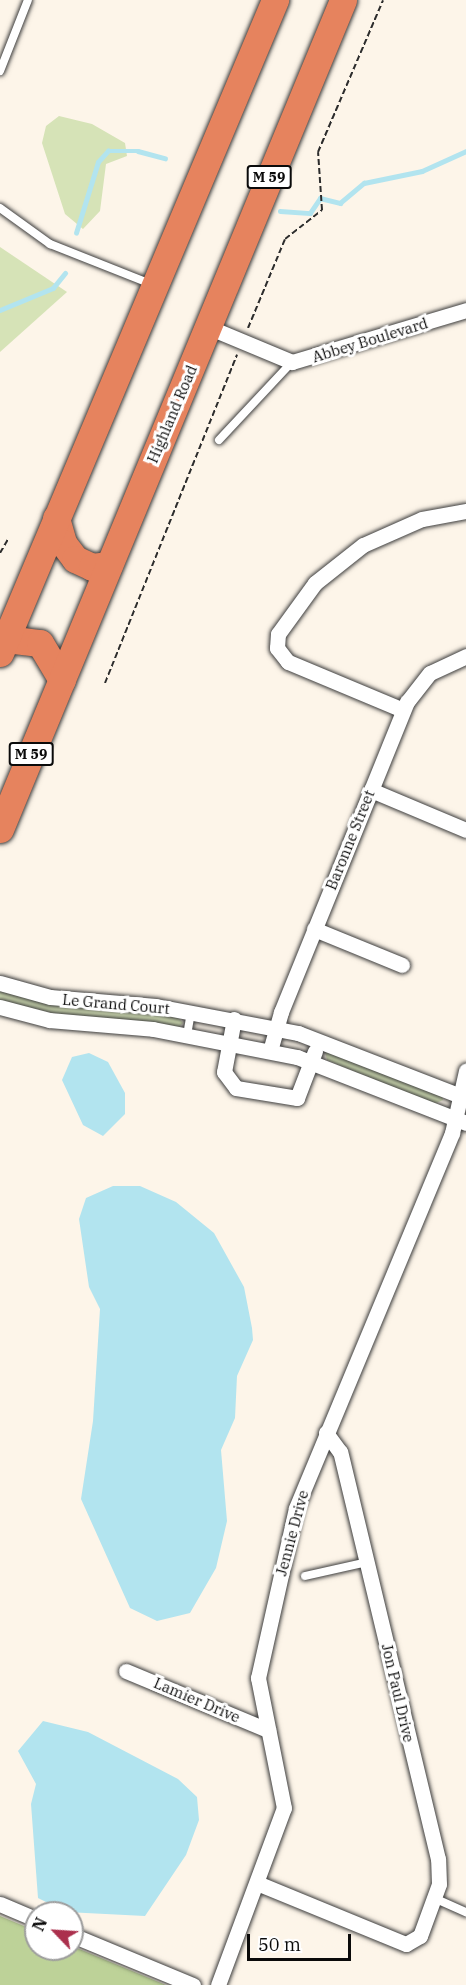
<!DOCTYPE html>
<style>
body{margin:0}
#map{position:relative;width:466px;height:1985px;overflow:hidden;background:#fdf5e9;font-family:"IBM Plex Serif",serif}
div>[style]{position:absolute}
.green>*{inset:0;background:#d6e3b7}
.forest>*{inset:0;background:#bdd298}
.water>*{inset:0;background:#b2e4ef}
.stream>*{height:4.5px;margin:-2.25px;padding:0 2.25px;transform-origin:2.25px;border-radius:2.25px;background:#b2e4ef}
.path>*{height:2px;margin-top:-1px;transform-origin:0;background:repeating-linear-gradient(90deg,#2c2c2c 0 6px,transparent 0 9px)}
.roads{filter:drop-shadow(0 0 2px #3d3d3d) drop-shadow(0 0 2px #3d3d3d)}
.lane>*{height:8px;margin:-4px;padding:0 4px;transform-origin:4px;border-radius:4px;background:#fff}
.street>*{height:15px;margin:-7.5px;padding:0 7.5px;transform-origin:7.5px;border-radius:7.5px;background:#fff}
.highway>*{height:27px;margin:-13.5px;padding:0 13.5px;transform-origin:13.5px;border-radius:13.5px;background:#e6835e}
span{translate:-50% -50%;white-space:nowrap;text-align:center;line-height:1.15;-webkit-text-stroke:6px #fff;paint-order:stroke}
.shield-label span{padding:2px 4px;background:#fff;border:2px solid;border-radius:4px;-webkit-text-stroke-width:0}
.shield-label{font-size:14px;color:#0a0a0a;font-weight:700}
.street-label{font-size:15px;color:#0a0a0a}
.north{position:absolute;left:24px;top:1901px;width:60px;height:60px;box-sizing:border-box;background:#fff;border:2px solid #9d9d9d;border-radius:50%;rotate:295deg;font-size:16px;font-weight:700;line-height:24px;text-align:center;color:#0a0a0a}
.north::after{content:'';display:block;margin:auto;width:21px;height:27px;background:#ab304d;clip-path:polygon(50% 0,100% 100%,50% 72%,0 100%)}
.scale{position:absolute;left:247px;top:1934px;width:104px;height:27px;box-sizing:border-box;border:3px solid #0a0a0a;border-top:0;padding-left:8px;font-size:18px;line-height:21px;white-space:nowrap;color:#0a0a0a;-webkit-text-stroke:4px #fff;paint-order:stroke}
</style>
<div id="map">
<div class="green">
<div style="clip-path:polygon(59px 116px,92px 124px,125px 143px,127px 156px,106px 164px,100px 211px,83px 229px,65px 214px,42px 143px,46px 126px)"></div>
<div style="clip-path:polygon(0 247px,67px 292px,0 352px)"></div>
<div style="clip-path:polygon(0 989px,177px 1016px,183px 1023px,179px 1027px,65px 1016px,0 1001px)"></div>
<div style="clip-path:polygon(325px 1051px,442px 1095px,443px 1100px,434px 1104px,327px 1060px)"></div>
</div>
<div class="forest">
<div style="clip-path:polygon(0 1916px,36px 1931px,36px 1949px,72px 1946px,166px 1985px,0 1985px)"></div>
</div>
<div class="water">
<div style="clip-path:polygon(89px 1053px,108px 1062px,125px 1093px,125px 1114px,103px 1136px,83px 1125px,62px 1080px,72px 1057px)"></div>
<div style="clip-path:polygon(113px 1186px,140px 1186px,176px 1202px,214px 1233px,244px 1287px,252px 1328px,253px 1340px,237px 1376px,235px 1418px,221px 1450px,227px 1521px,216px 1568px,190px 1613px,157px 1621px,130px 1608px,81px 1499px,93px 1421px,100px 1309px,89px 1287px,79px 1219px,86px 1198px)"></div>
<div style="clip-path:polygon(43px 1721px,88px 1732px,178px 1779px,197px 1797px,199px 1820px,186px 1855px,145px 1916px,66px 1912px,38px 1898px,31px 1804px,36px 1784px,18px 1751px)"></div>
</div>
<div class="stream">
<div style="left:280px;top:211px;width:30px;rotate:4deg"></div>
<div style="left:310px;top:213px;width:18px;rotate:-56deg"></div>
<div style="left:320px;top:198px;width:21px;rotate:14deg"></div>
<div style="left:340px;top:203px;width:31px;rotate:-40deg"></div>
<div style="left:364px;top:183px;width:59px;rotate:-11.7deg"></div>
<div style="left:422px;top:171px;width:48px;rotate:-24.4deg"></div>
<div style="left:76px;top:233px;width:74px;rotate:-72.8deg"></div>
<div style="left:98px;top:162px;width:15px;rotate:-48deg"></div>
<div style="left:108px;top:151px;width:30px"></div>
<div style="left:138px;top:151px;width:28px;rotate:15deg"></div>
<div style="left:0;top:310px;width:57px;rotate:-22.5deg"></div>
<div style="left:53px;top:288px;width:19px;rotate:-51deg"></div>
</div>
<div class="path">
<div style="left:248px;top:328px;width:96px;rotate:-67.4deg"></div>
<div style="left:285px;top:239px;width:47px;rotate:-38.1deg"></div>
<div style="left:322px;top:210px;width:58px;rotate:-93.9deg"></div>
<div style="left:318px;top:152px;width:165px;rotate:-66.8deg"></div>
<div style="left:0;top:553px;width:16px;rotate:-60deg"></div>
<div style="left:105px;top:683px;width:354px;rotate:-68.1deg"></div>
</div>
<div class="roads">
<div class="lane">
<div style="left:0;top:71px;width:76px;rotate:-68.5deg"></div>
<div style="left:0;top:208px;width:62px;rotate:35.8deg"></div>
<div style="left:50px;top:244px;width:109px;rotate:21.6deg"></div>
<div style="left:219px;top:440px;width:107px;rotate:-46.9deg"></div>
<div style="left:187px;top:1035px;width:23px;rotate:-80deg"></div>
<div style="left:305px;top:1576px;width:64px;rotate:-12.7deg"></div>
<div style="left:434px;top:1898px;width:35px;rotate:24deg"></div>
</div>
<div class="street">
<div style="left:208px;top:327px;width:91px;rotate:22.6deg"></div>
<div style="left:292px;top:362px;width:182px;rotate:-16.6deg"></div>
<div style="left:403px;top:710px;width:125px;rotate:-157.3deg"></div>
<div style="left:288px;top:662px;width:18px;rotate:-128deg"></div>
<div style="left:277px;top:648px;width:14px;rotate:-86deg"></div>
<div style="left:278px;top:634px;width:63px;rotate:-54deg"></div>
<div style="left:315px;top:583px;width:61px;rotate:-38.4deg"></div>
<div style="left:363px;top:545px;width:64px;rotate:-23.8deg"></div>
<div style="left:422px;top:519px;width:45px;rotate:-10.3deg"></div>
<div style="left:371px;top:790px;width:103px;rotate:22.8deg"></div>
<div style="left:314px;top:929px;width:95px;rotate:22.2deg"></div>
<div style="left:0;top:983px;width:52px;rotate:15.6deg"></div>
<div style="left:50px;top:997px;width:106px;rotate:4.9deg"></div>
<div style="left:156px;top:1006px;width:145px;rotate:10.8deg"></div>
<div style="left:298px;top:1033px;width:180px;rotate:21.2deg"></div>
<div style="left:0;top:1007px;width:51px;rotate:14.9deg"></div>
<div style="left:49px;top:1020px;width:104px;rotate:4.9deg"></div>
<div style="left:153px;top:1029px;width:147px;rotate:11deg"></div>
<div style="left:297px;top:1057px;width:181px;rotate:21.3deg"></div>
<div style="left:234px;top:1019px;width:54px;rotate:100.7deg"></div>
<div style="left:224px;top:1072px;width:20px;rotate:53deg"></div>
<div style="left:236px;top:1088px;width:62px;rotate:9.3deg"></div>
<div style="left:297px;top:1098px;width:50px;rotate:-69deg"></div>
<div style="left:270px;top:1051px;width:41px;rotate:-74.2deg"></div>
<div style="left:281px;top:1012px;width:335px;rotate:-67.9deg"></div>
<div style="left:407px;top:702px;width:37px;rotate:-52deg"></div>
<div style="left:430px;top:673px;width:40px;rotate:-25deg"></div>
<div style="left:126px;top:1671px;width:154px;rotate:22.6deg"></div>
<div style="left:257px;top:1883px;width:161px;rotate:22.3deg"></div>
<div style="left:406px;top:1944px;width:16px;rotate:-30deg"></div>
<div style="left:420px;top:1936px;width:55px;rotate:-69.9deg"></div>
<div style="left:439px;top:1884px;width:25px;rotate:-92deg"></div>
<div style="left:438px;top:1859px;width:419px;rotate:-103.5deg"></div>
<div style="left:340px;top:1452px;width:24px;rotate:-126deg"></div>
<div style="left:0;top:1904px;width:39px;rotate:23deg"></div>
<div style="left:72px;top:1935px;width:131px;rotate:22.5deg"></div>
<div style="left:218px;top:1985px;width:189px;rotate:-69.6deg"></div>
<div style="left:284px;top:1808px;width:133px;rotate:-101.3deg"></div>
<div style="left:258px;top:1678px;width:174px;rotate:-77.4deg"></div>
<div style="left:296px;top:1508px;width:406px;rotate:-67.4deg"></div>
<div style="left:452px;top:1133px;width:64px;rotate:-77.3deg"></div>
</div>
<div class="highway">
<div style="left:56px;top:518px;width:26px;rotate:74deg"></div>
<div style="left:63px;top:543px;width:20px;rotate:53deg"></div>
<div style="left:75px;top:559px;width:19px;rotate:25deg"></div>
<div style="left:92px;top:567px;width:17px;rotate:-7deg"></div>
<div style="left:6px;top:639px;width:34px;rotate:7deg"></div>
<div style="left:40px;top:643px;width:43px;rotate:59.3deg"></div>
<div style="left:0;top:653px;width:709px;rotate:-67.16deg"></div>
<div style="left:0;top:829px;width:897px;rotate:-67.52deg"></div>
</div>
</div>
<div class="shield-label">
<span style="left:269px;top:177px">M 59</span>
<span style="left:31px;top:754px">M 59</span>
</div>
<div class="street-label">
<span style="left:370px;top:340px;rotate:-17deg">Abbey Boulevard</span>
<span style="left:172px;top:414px;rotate:-67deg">Highland Road</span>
<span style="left:350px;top:840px;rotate:-68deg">Baronne Street</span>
<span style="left:116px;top:1004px;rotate:5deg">Le Grand Court</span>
<span style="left:292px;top:1533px;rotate:-75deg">Jennie Drive</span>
<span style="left:398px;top:1693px;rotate:77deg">Jon Paul Drive</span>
<span style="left:197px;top:1700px;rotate:23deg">Lamier Drive</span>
</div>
<div class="north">N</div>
<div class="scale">50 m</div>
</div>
